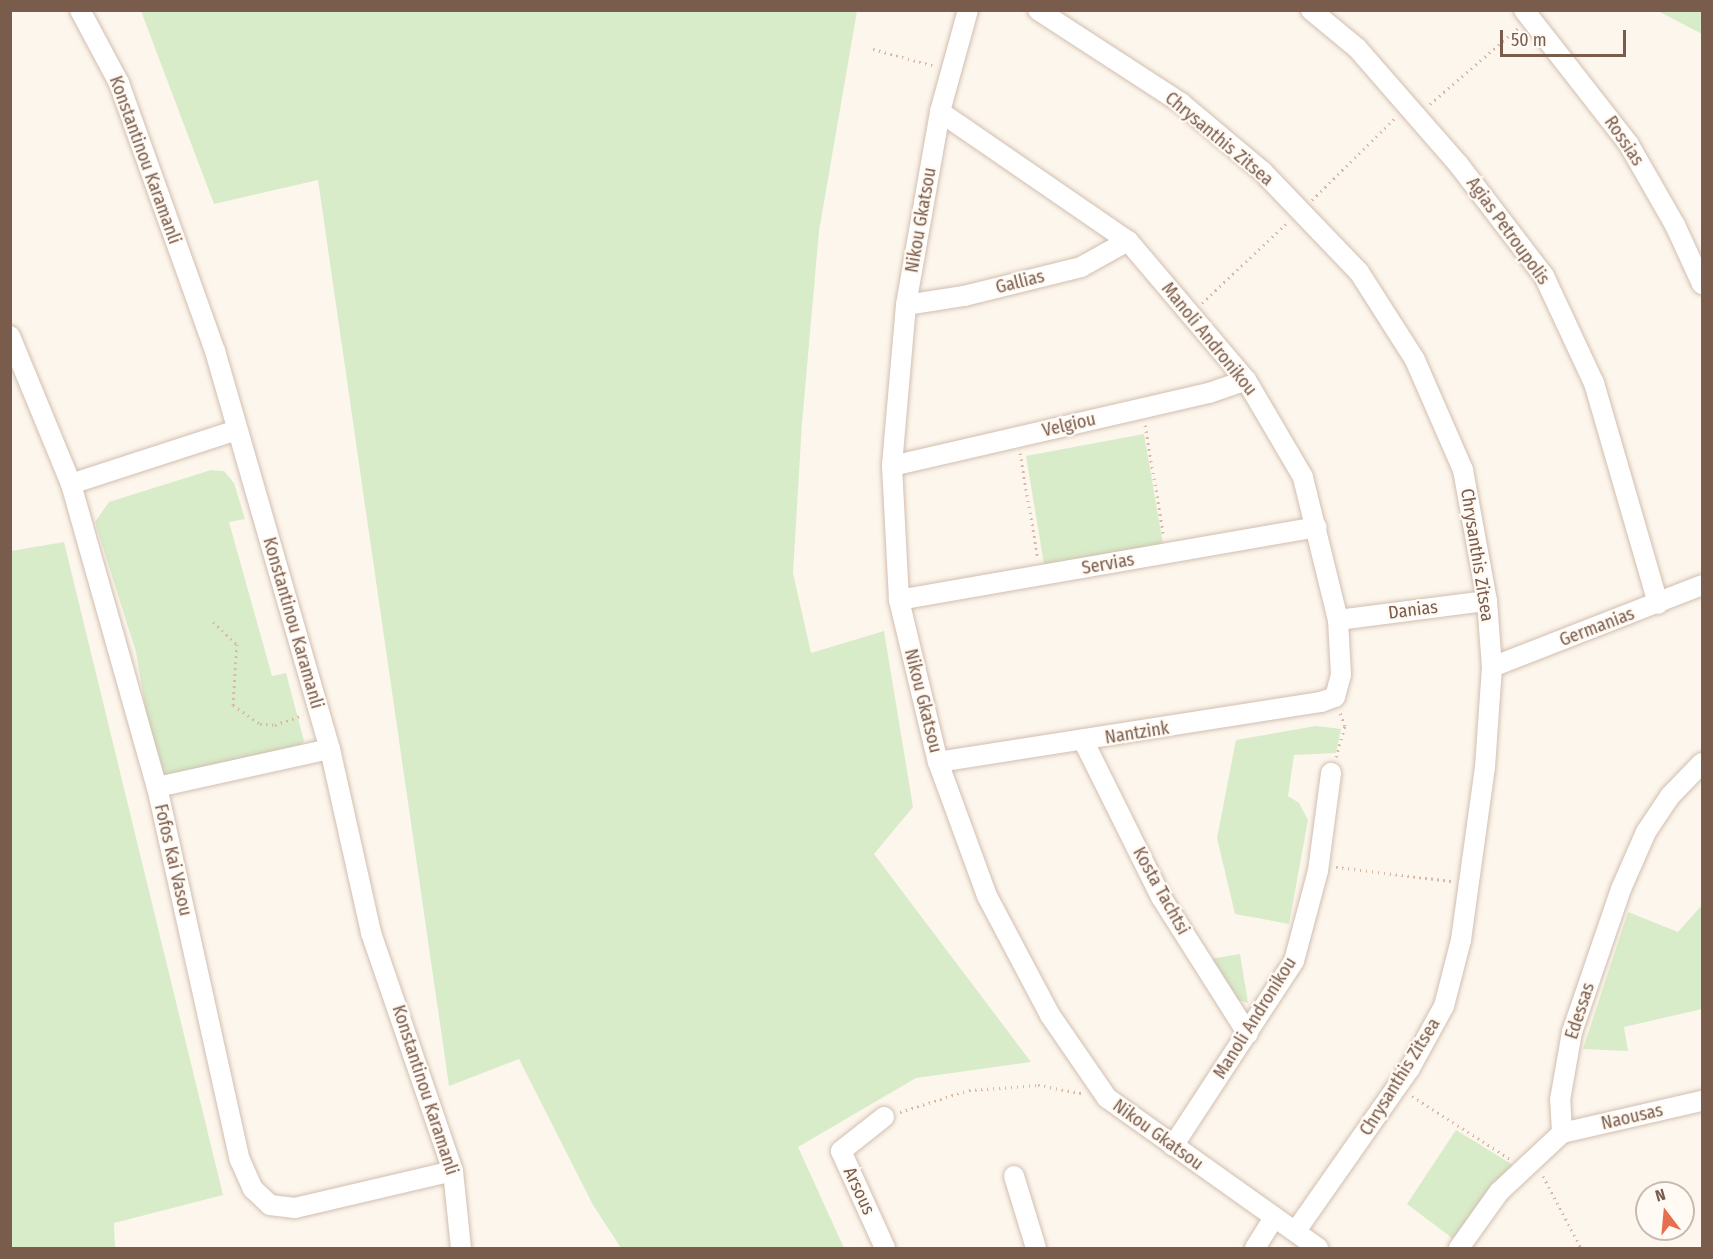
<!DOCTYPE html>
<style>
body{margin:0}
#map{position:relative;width:1713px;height:1259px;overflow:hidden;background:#fdf6ec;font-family:"Fira Sans Condensed",sans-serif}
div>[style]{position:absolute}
.green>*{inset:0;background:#d8ecc9}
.path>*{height:3px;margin-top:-1.5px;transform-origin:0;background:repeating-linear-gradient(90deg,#d9b8a5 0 1.5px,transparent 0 6px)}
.roads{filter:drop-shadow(0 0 2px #d1beb0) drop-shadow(0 0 2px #d1beb0)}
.minor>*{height:20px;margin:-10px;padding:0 10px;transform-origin:10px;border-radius:10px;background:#fff}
span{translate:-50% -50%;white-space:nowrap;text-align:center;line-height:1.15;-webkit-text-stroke:4.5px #fffaf3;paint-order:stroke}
.street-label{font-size:18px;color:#7a5c4d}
.frame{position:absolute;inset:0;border:12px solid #7a5c4d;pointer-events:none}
.north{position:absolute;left:1635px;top:1181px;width:60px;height:60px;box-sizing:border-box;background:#fffaf3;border:2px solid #cabbb1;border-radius:50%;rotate:344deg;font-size:16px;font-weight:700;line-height:24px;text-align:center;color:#7a5c4d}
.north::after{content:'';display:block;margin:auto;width:21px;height:27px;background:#e76f51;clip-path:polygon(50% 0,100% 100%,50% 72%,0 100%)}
.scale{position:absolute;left:1500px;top:30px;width:126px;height:27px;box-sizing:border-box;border:3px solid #7a5c4d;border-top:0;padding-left:8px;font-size:18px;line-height:21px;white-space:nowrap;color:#7a5c4d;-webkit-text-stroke:4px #fffaf3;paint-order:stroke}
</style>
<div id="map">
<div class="green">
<div style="clip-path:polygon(141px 11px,857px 11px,819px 231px,802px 423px,793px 573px,811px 653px,884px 631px,913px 807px,874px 854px,1031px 1062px,916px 1078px,798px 1147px,844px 1248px,621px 1248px,593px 1205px,519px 1059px,449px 1086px,318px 180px,214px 204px)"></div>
<div style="clip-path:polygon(1658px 11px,1702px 11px,1702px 34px)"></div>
<div style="clip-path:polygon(1144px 434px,1164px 550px,1045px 570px,1026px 456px)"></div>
<div style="clip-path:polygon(211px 470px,224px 471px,234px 483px,245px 519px,229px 522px,272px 676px,286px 673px,304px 741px,295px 753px,170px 780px,155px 764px,136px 652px,95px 522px,109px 502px)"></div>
<div style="clip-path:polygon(64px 542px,223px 1195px,114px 1223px,115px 1248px,11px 1248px,11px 551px)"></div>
<div style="clip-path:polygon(1316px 726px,1341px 729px,1336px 753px,1294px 755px,1288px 796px,1299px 803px,1308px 820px,1289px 924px,1235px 914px,1217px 838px,1236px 740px)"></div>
<div style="clip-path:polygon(1702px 905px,1702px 1009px,1624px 1027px,1628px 1051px,1583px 1049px,1628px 912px,1678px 932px)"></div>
<div style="clip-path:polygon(1240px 954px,1248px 1003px,1235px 999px,1210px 959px)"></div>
<div style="clip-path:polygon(1456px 1130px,1513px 1165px,1456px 1241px,1407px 1204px)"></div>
</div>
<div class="path">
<div style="left:873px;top:49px;width:64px;rotate:15.3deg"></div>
<div style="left:1430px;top:104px;width:116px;rotate:-40.8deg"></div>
<div style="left:1312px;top:200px;width:117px;rotate:-44.7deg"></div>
<div style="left:1202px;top:303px;width:117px;rotate:-43.3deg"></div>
<div style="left:1145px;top:425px;width:114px;rotate:80.4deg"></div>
<div style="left:1020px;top:453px;width:108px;rotate:80.4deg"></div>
<div style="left:213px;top:622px;width:33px;rotate:43deg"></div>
<div style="left:237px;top:644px;width:61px;rotate:93.8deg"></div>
<div style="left:233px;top:705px;width:33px;rotate:35deg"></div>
<div style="left:260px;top:724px;width:15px;rotate:4deg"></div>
<div style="left:275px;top:725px;width:30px;rotate:-20deg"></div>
<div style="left:1336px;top:757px;width:32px;rotate:-74deg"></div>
<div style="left:1345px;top:726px;width:15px;rotate:-110deg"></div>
<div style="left:1336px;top:867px;width:116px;rotate:6.9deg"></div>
<div style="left:1412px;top:1096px;width:117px;rotate:32.7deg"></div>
<div style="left:900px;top:1112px;width:72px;rotate:-17.7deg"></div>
<div style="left:969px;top:1090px;width:69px;rotate:-4.1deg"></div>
<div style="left:1038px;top:1085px;width:44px;rotate:10.5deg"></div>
<div style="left:1543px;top:1176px;width:81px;rotate:62.2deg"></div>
</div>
<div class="roads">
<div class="minor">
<div style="left:80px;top:10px;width:83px;rotate:61.9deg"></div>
<div style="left:119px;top:83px;width:285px;rotate:70.3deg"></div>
<div style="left:215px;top:351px;width:414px;rotate:73.9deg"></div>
<div style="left:330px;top:749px;width:189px;rotate:77.4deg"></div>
<div style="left:371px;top:933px;width:252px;rotate:71deg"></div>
<div style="left:453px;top:1171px;width:77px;rotate:84.1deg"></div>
<div style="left:968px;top:10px;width:106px;rotate:105.4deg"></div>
<div style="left:940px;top:112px;width:196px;rotate:100deg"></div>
<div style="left:906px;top:305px;width:162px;rotate:95deg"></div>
<div style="left:892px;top:466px;width:134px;rotate:87deg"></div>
<div style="left:899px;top:600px;width:167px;rotate:76.5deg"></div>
<div style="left:938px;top:762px;width:143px;rotate:69.9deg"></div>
<div style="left:987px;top:896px;width:135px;rotate:62.1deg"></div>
<div style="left:1050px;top:1015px;width:101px;rotate:55.5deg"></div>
<div style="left:1107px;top:1098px;width:259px;rotate:35.4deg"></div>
<div style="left:1038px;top:10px;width:171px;rotate:33deg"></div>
<div style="left:1181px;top:103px;width:106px;rotate:40deg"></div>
<div style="left:1262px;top:171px;width:140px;rotate:46.2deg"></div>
<div style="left:1359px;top:272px;width:104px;rotate:57.5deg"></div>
<div style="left:1415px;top:360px;width:120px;rotate:66.4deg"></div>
<div style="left:1463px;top:470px;width:133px;rotate:79.6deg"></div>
<div style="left:1487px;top:601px;width:66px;rotate:85.7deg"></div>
<div style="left:1492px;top:667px;width:100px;rotate:94deg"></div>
<div style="left:1485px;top:767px;width:175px;rotate:97.9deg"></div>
<div style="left:1461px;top:940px;width:68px;rotate:104.4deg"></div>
<div style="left:1444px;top:1006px;width:71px;rotate:118.7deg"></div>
<div style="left:1410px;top:1068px;width:199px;rotate:125deg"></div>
<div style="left:1311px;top:10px;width:60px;rotate:39.6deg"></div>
<div style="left:1357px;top:48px;width:155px;rotate:48.9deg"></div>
<div style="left:1459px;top:165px;width:140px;rotate:52.6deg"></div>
<div style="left:1544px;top:276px;width:118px;rotate:65deg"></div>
<div style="left:1594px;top:383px;width:230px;rotate:73.8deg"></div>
<div style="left:1524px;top:10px;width:169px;rotate:52deg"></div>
<div style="left:1628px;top:143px;width:95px;rotate:60.2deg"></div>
<div style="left:1675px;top:225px;width:65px;rotate:65.4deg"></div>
<div style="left:906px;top:305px;width:59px;rotate:-8.8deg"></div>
<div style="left:964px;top:296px;width:121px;rotate:-13.9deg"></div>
<div style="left:1081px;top:267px;width:54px;rotate:-29deg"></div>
<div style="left:10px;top:336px;width:160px;rotate:67.6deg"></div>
<div style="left:71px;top:484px;width:315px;rotate:74.2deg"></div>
<div style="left:157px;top:787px;width:382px;rotate:77.5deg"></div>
<div style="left:240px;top:1160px;width:32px;rotate:66deg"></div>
<div style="left:253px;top:1189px;width:23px;rotate:43deg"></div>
<div style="left:270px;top:1205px;width:25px;rotate:7deg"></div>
<div style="left:295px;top:1208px;width:162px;rotate:-13.2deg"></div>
<div style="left:892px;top:466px;width:325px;rotate:-13deg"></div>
<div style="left:1209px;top:393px;width:39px;rotate:-19deg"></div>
<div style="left:71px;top:484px;width:175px;rotate:-18deg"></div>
<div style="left:899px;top:600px;width:424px;rotate:-9.9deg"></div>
<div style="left:1338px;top:620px;width:150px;rotate:-7.3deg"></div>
<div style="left:1492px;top:667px;width:225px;rotate:-21.3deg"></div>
<div style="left:1084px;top:742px;width:173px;rotate:63.6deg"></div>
<div style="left:1161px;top:897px;width:162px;rotate:57.6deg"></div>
<div style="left:938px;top:762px;width:388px;rotate:-8.9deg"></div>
<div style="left:1321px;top:702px;width:15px;rotate:-20deg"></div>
<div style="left:1335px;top:697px;width:23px;rotate:-75deg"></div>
<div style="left:1341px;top:675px;width:55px;rotate:-93.1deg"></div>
<div style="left:1338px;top:620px;width:147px;rotate:-103.8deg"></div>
<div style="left:1303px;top:477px;width:113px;rotate:-120.4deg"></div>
<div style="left:1246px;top:380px;width:182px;rotate:-130.3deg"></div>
<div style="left:1128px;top:241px;width:228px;rotate:-145.5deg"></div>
<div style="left:157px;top:787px;width:177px;rotate:-12.4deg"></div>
<div style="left:884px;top:1117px;width:55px;rotate:141.7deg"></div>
<div style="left:841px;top:1151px;width:107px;rotate:65.6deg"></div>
<div style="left:1562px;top:1133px;width:33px;rotate:-93deg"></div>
<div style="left:1560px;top:1100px;width:69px;rotate:-80deg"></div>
<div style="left:1572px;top:1032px;width:151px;rotate:-71.1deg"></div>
<div style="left:1621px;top:889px;width:62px;rotate:-66.3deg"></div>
<div style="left:1646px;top:832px;width:43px;rotate:-56.3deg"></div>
<div style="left:1670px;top:796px;width:46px;rotate:-45.9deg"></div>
<div style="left:1562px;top:1133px;width:144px;rotate:-12.9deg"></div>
<div style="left:1173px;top:1146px;width:221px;rotate:-56.8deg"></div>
<div style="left:1294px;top:961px;width:93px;rotate:-75.1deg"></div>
<div style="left:1318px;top:871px;width:99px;rotate:-82.4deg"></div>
<div style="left:1014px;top:1176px;width:75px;rotate:73deg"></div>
<div style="left:1255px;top:1248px;width:36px;rotate:-58deg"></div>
<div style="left:1459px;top:1248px;width:69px;rotate:-54.5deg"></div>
<div style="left:1499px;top:1192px;width:86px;rotate:-43.1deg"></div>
</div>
</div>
<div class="street-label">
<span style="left:1219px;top:139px;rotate:40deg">Chrysanthis Zitsea</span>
<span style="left:1624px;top:141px;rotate:56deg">Rossias</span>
<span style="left:145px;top:160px;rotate:70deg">Konstantinou Karamanli</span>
<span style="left:921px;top:220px;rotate:-80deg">Nikou Gkatsou</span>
<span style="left:1508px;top:231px;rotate:54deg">Agias Petroupolis</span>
<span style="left:1020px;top:282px;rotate:-14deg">Gallias</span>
<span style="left:1209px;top:339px;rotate:51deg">Manoli Andronikou</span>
<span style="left:1069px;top:425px;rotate:-13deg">Velgiou</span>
<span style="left:1477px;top:555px;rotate:81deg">Chrysanthis Zitsea</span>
<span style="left:1108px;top:564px;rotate:-10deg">Servias</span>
<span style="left:1413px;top:610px;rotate:-7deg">Danias</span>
<span style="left:293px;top:623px;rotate:74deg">Konstantinou Karamanli</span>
<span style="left:1597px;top:627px;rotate:-21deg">Germanias</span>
<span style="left:923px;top:701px;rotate:76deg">Nikou Gkatsou</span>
<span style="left:1137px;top:733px;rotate:-9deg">Nantzink</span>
<span style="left:173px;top:860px;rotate:77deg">Fofos Kai Vasou</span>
<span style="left:1161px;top:891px;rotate:61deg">Kosta Tachtsi</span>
<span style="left:1580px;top:1011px;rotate:-72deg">Edessas</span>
<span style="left:1255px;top:1018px;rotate:-58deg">Manoli Andronikou</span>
<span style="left:1400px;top:1077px;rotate:-58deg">Chrysanthis Zitsea</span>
<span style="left:425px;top:1090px;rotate:72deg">Konstantinou Karamanli</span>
<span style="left:1632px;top:1117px;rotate:-13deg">Naousas</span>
<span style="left:1158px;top:1135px;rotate:36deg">Nikou Gkatsou</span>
<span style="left:859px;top:1191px;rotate:65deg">Arsous</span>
</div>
<div class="frame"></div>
<div class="north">N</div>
<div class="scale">50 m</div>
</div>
